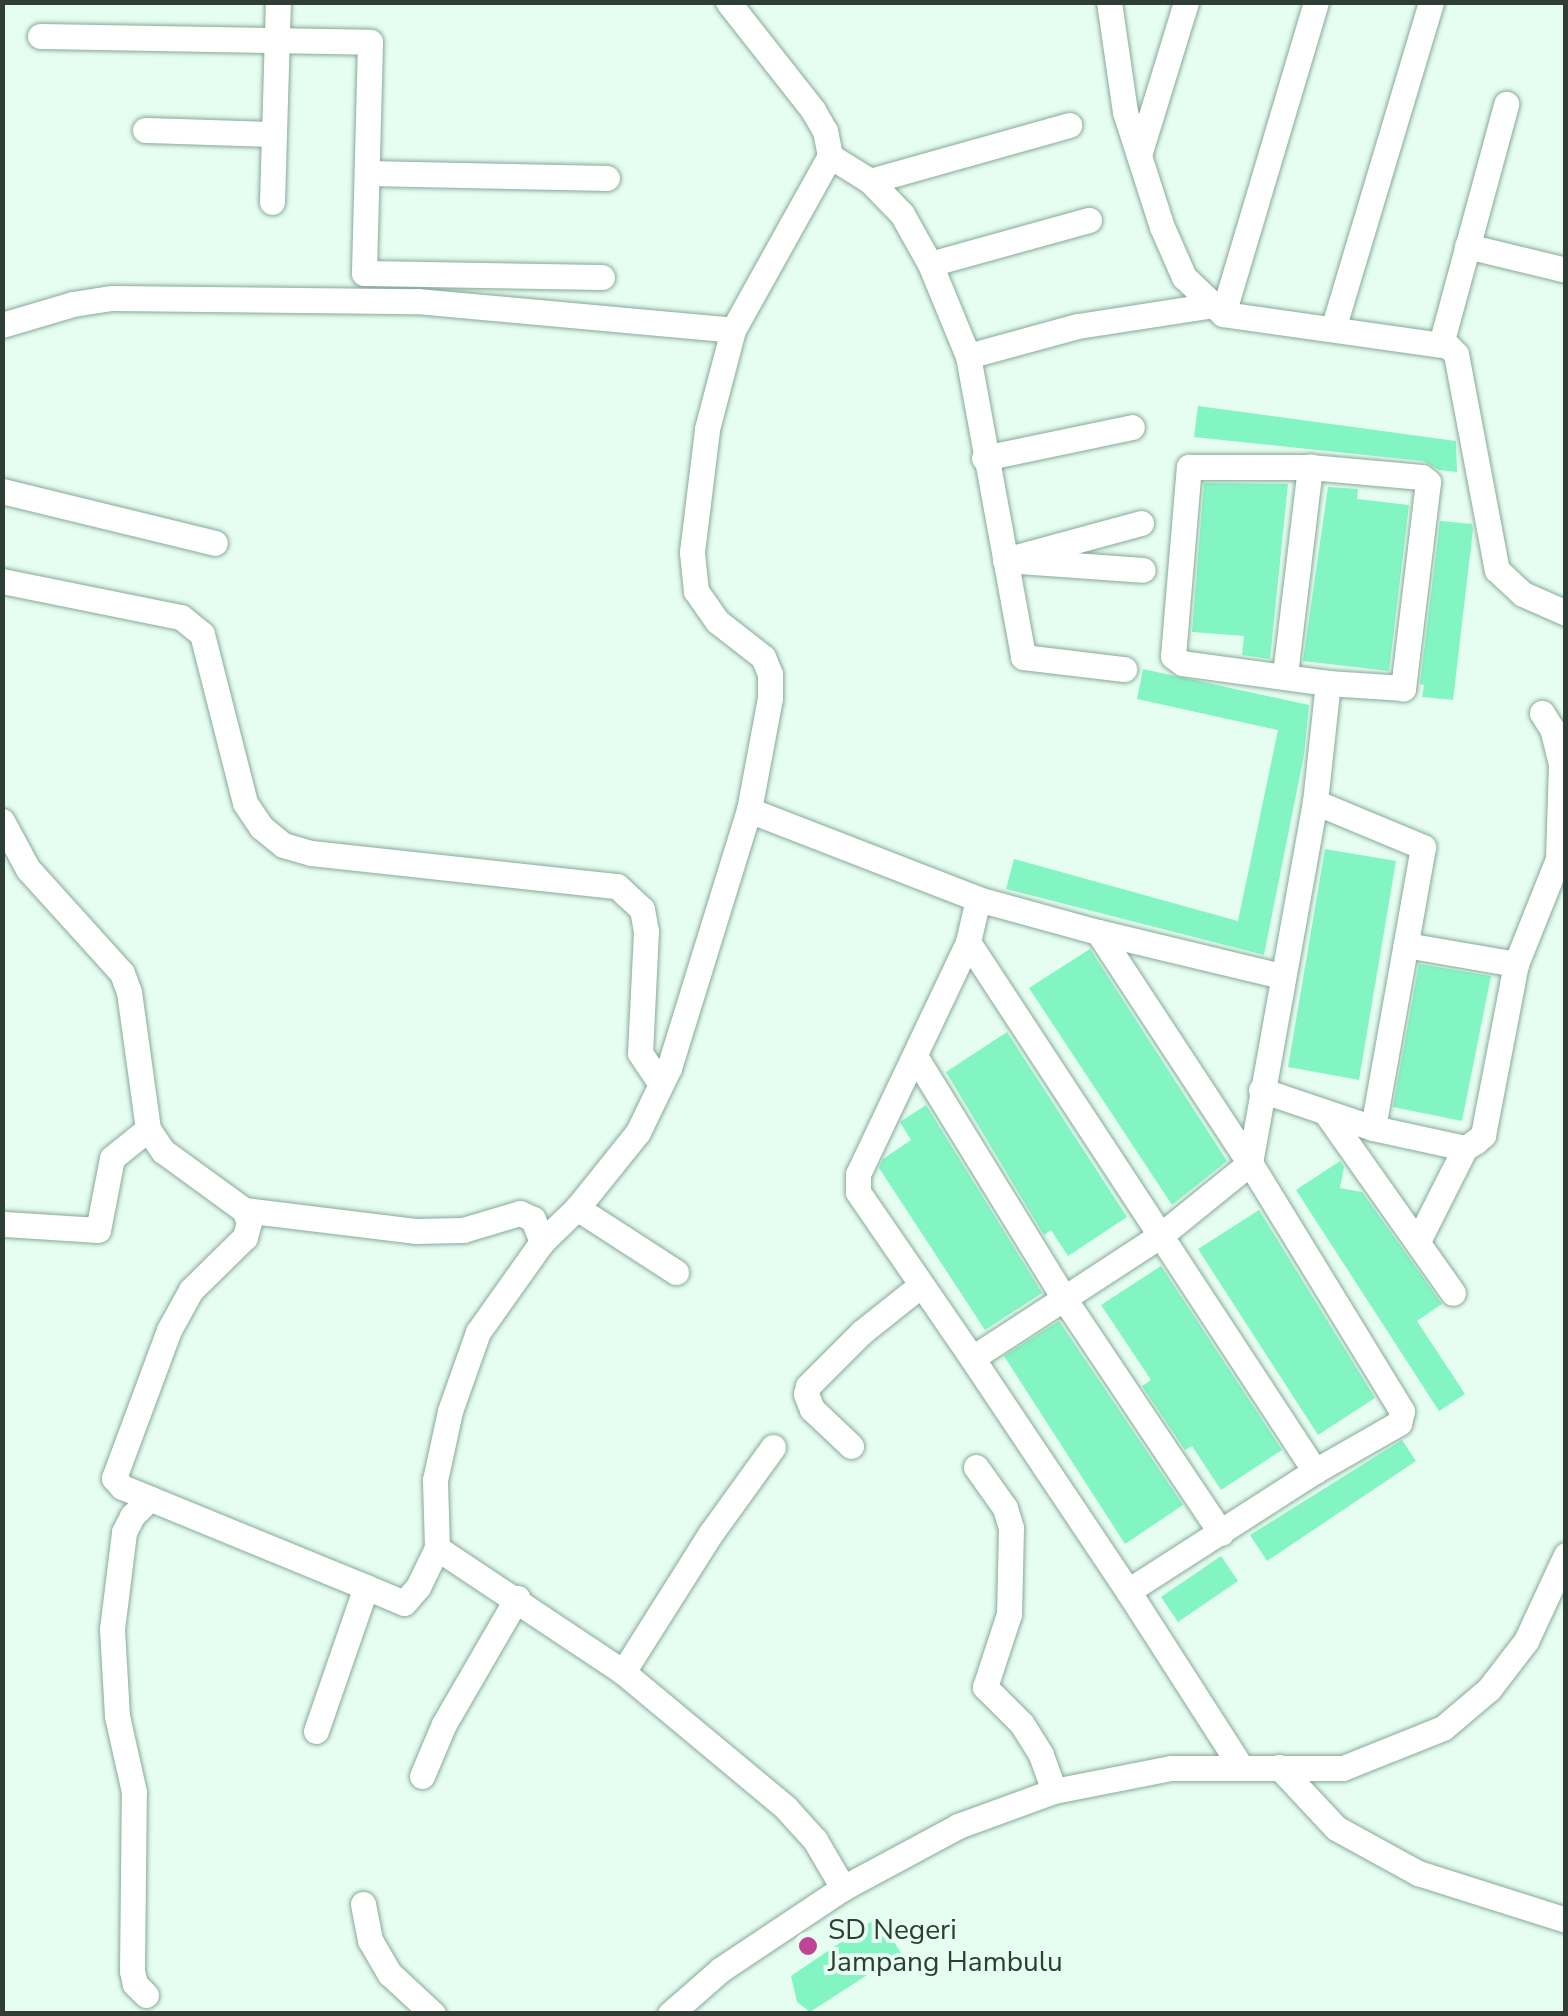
<!DOCTYPE html>
<style>
body{margin:0}
#map{position:relative;width:1568px;height:2016px;overflow:hidden;background:#e6fdf1;font-family:"Nunito Sans",sans-serif}
div>[style]{position:absolute}
.building>*{inset:0;background:#83f5c3}
.roads{filter:drop-shadow(0 0 2px #86aa98) drop-shadow(0 0 2px #86aa98)}
.minor>*{height:25px;margin:-12.5px;padding:0 12.5px;transform-origin:12.5px;border-radius:12.5px;background:#fff}
.dots>*{width:28px;height:28px;translate:-50% -50%;box-sizing:border-box;border:5px solid #e6fdf1;border-radius:50%}
span{translate:-50% -50%;white-space:nowrap;text-align:center;line-height:1.15;-webkit-text-stroke:8px #e6fdf1;paint-order:stroke}
.poi-label{font-size:28px;color:#2e3e36}
.left{translate:0 -50%;text-align:left}
.frame{position:absolute;inset:0;border:5px solid #2e3e36;pointer-events:none}
</style>
<div id="map">
<div class="building">
<div style="clip-path:polygon(1198px 406px,1456px 441px,1457px 472px,1439px 470px,1423px 461px,1194px 437px)"></div>
<div style="clip-path:polygon(1204px 483px,1288px 484px,1270px 659px,1242px 655px,1244px 636px,1192px 632px)"></div>
<div style="clip-path:polygon(1328px 487px,1358px 489px,1357px 499px,1409px 505px,1389px 671px,1303px 661px)"></div>
<div style="clip-path:polygon(1440px 521px,1472px 524px,1473px 529px,1453px 700px,1422px 697px,1424px 685px,1420px 684px)"></div>
<div style="clip-path:polygon(1143px 669px,1309px 705px,1304px 755px,1264px 955px,1006px 889px,1014px 859px,1238px 921px,1278px 730px,1137px 699px)"></div>
<div style="clip-path:polygon(1325px 849px,1396px 861px,1359px 1080px,1288px 1067px)"></div>
<div style="clip-path:polygon(1090px 949px,1227px 1161px,1172px 1205px,1029px 988px)"></div>
<div style="clip-path:polygon(1419px 964px,1491px 976px,1462px 1121px,1393px 1107px)"></div>
<div style="clip-path:polygon(1007px 1032px,1127px 1217px,1068px 1256px,1051px 1230px,1044px 1235px,946px 1072px)"></div>
<div style="clip-path:polygon(926px 1105px,1042px 1293px,985px 1330px,879px 1168px,883px 1159px,911px 1140px,900px 1122px)"></div>
<div style="clip-path:polygon(1340px 1161px,1344px 1167px,1340px 1188px,1362px 1192px,1442px 1304px,1417px 1321px,1465px 1394px,1439px 1411px,1296px 1190px)"></div>
<div style="clip-path:polygon(1259px 1210px,1375px 1398px,1318px 1435px,1198px 1249px)"></div>
<div style="clip-path:polygon(1161px 1266px,1282px 1450px,1221px 1490px,1192px 1446px,1185px 1450px,1142px 1386px,1151px 1380px,1101px 1305px)"></div>
<div style="clip-path:polygon(1059px 1321px,1183px 1505px,1125px 1544px,1004px 1356px)"></div>
<div style="clip-path:polygon(1402px 1440px,1416px 1461px,1267px 1561px,1250px 1535px)"></div>
<div style="clip-path:polygon(1221px 1556px,1238px 1581px,1178px 1622px,1161px 1597px)"></div>
<div style="clip-path:polygon(878px 1917px,901px 1953px,810px 2012px,797px 2002px,791px 1976px)"></div>
</div>
<div class="roads">
<div class="minor">
<div style="left:1109px;top:2px;width:111px;rotate:81.7deg"></div>
<div style="left:1125px;top:112px;width:121px;rotate:72.2deg"></div>
<div style="left:1162px;top:227px;width:55px;rotate:66.3deg"></div>
<div style="left:1184px;top:277px;width:54px;rotate:43.5deg"></div>
<div style="left:1223px;top:314px;width:227px;rotate:8.1deg"></div>
<div style="left:1448px;top:346px;width:11px;rotate:45deg"></div>
<div style="left:1456px;top:354px;width:220px;rotate:79.3deg"></div>
<div style="left:1497px;top:570px;width:35px;rotate:43deg"></div>
<div style="left:1523px;top:594px;width:47px;rotate:23.8deg"></div>
<div style="left:40px;top:36px;width:330px;rotate:1deg"></div>
<div style="left:370px;top:42px;width:231px;rotate:91.5deg"></div>
<div style="left:364px;top:273px;width:238px;rotate:1deg"></div>
<div style="left:145px;top:130px;width:129px;rotate:1.8deg"></div>
<div style="left:1139px;top:155px;width:160px;rotate:-72.9deg"></div>
<div style="left:830px;top:156px;width:47px;rotate:32deg"></div>
<div style="left:870px;top:181px;width:207px;rotate:-15.7deg"></div>
<div style="left:367px;top:173px;width:240px;rotate:1.2deg"></div>
<div style="left:870px;top:181px;width:46px;rotate:45.9deg"></div>
<div style="left:902px;top:214px;width:57px;rotate:60.8deg"></div>
<div style="left:930px;top:264px;width:100px;rotate:67.6deg"></div>
<div style="left:968px;top:356px;width:114px;rotate:-15.3deg"></div>
<div style="left:1078px;top:326px;width:138px;rotate:-8.8deg"></div>
<div style="left:272px;top:202px;width:200px;rotate:-88.3deg"></div>
<div style="left:1467px;top:246px;width:102px;rotate:13.6deg"></div>
<div style="left:930px;top:264px;width:165px;rotate:-15.5deg"></div>
<div style="left:1223px;top:314px;width:326px;rotate:-73.4deg"></div>
<div style="left:2px;top:325px;width:74px;rotate:-16.5deg"></div>
<div style="left:73px;top:304px;width:39px;rotate:-9deg"></div>
<div style="left:112px;top:298px;width:305px;rotate:0.6deg"></div>
<div style="left:417px;top:301px;width:317px;rotate:5.2deg"></div>
<div style="left:1333px;top:329px;width:341px;rotate:-73.3deg"></div>
<div style="left:1441px;top:344px;width:249px;rotate:-74.8deg"></div>
<div style="left:968px;top:356px;width:306px;rotate:79.6deg"></div>
<div style="left:1023px;top:657px;width:102px;rotate:6.8deg"></div>
<div style="left:984px;top:458px;width:151px;rotate:-11.8deg"></div>
<div style="left:2px;top:491px;width:219px;rotate:13.7deg"></div>
<div style="left:1141px;top:523px;width:141px;rotate:164.8deg"></div>
<div style="left:1005px;top:560px;width:138px;rotate:4.1deg"></div>
<div style="left:2px;top:581px;width:183px;rotate:11.4deg"></div>
<div style="left:181px;top:617px;width:27px;rotate:39deg"></div>
<div style="left:202px;top:634px;width:174px;rotate:75.7deg"></div>
<div style="left:245px;top:803px;width:29px;rotate:56deg"></div>
<div style="left:261px;top:827px;width:28px;rotate:39deg"></div>
<div style="left:283px;top:845px;width:29px;rotate:16deg"></div>
<div style="left:311px;top:853px;width:308px;rotate:6.2deg"></div>
<div style="left:617px;top:886px;width:34px;rotate:43deg"></div>
<div style="left:642px;top:909px;width:22px;rotate:80deg"></div>
<div style="left:646px;top:931px;width:122px;rotate:92.8deg"></div>
<div style="left:640px;top:1053px;width:37px;rotate:56deg"></div>
<div style="left:1285px;top:674px;width:209px;rotate:-83.1deg"></div>
<div style="left:1315px;top:802px;width:117px;rotate:22.6deg"></div>
<div style="left:1423px;top:847px;width:285px;rotate:100.1deg"></div>
<div style="left:749px;top:810px;width:246px;rotate:21.2deg"></div>
<div style="left:978px;top:899px;width:124px;rotate:15.4deg"></div>
<div style="left:1098px;top:932px;width:277px;rotate:56.7deg"></div>
<div style="left:1250px;top:1163px;width:114px;rotate:141deg"></div>
<div style="left:1161px;top:1235px;width:225px;rotate:146.9deg"></div>
<div style="left:972px;top:1358px;width:280px;rotate:56.2deg"></div>
<div style="left:2px;top:821px;width:55px;rotate:61.6deg"></div>
<div style="left:28px;top:869px;width:140px;rotate:47.9deg"></div>
<div style="left:122px;top:973px;width:20px;rotate:70deg"></div>
<div style="left:129px;top:992px;width:138px;rotate:82.1deg"></div>
<div style="left:148px;top:1129px;width:27px;rotate:56deg"></div>
<div style="left:163px;top:1151px;width:100px;rotate:36.1deg"></div>
<div style="left:244px;top:1210px;width:13px;rotate:67deg"></div>
<div style="left:249px;top:1222px;width:16px;rotate:105deg"></div>
<div style="left:245px;top:1237px;width:76px;rotate:135.5deg"></div>
<div style="left:191px;top:1290px;width:46px;rotate:118.8deg"></div>
<div style="left:169px;top:1330px;width:158px;rotate:110.4deg"></div>
<div style="left:114px;top:1478px;width:12px;rotate:48deg"></div>
<div style="left:122px;top:1487px;width:264px;rotate:22.3deg"></div>
<div style="left:1098px;top:932px;width:188px;rotate:13.5deg"></div>
<div style="left:968px;top:942px;width:633px;rotate:56.74deg"></div>
<div style="left:1516px;top:964px;width:113px;rotate:-68.2deg"></div>
<div style="left:1558px;top:859px;width:95px;rotate:-88.2deg"></div>
<div style="left:1561px;top:764px;width:36px;rotate:-104deg"></div>
<div style="left:1552px;top:729px;width:19px;rotate:-122deg"></div>
<div style="left:915px;top:1056px;width:283px;rotate:58.4deg"></div>
<div style="left:1063px;top:1297px;width:284px;rotate:56.2deg"></div>
<div style="left:1261px;top:1090px;width:118px;rotate:18.7deg"></div>
<div style="left:1373px;top:1128px;width:94px;rotate:12.3deg"></div>
<div style="left:1465px;top:1148px;width:12px;rotate:-31deg"></div>
<div style="left:1475px;top:1142px;width:11px;rotate:-41deg"></div>
<div style="left:1483px;top:1135px;width:174px;rotate:-79.1deg"></div>
<div style="left:1516px;top:964px;width:112px;rotate:-170.2deg"></div>
<div style="left:1326px;top:1113px;width:220px;rotate:54.8deg"></div>
<div style="left:577px;top:1208px;width:118px;rotate:32.9deg"></div>
<div style="left:244px;top:1210px;width:172px;rotate:7deg"></div>
<div style="left:415px;top:1231px;width:48px;rotate:-1.2deg"></div>
<div style="left:463px;top:1230px;width:59px;rotate:-16.6deg"></div>
<div style="left:520px;top:1213px;width:14px;rotate:25deg"></div>
<div style="left:533px;top:1219px;width:25px;rotate:69deg"></div>
<div style="left:5px;top:1224px;width:93px;rotate:3.7deg"></div>
<div style="left:98px;top:1230px;width:73px;rotate:-79deg"></div>
<div style="left:112px;top:1158px;width:46px;rotate:-38.9deg"></div>
<div style="left:1419px;top:1239px;width:102px;rotate:-63.2deg"></div>
<div style="left:972px;top:1358px;width:201px;rotate:-124.5deg"></div>
<div style="left:858px;top:1192px;width:18px;rotate:-90deg"></div>
<div style="left:858px;top:1174px;width:257px;rotate:-64.6deg"></div>
<div style="left:968px;top:942px;width:44px;rotate:-76.9deg"></div>
<div style="left:851px;top:1446px;width:54px;rotate:-136.5deg"></div>
<div style="left:812px;top:1409px;width:16px;rotate:-112deg"></div>
<div style="left:806px;top:1394px;width:8px;rotate:-76deg"></div>
<div style="left:808px;top:1386px;width:76px;rotate:-45deg"></div>
<div style="left:862px;top:1332px;width:75px;rotate:-38.5deg"></div>
<div style="left:976px;top:1467px;width:50px;rotate:54.7deg"></div>
<div style="left:1005px;top:1508px;width:21px;rotate:73deg"></div>
<div style="left:1011px;top:1528px;width:86px;rotate:91.3deg"></div>
<div style="left:1009px;top:1614px;width:77px;rotate:108.2deg"></div>
<div style="left:985px;top:1687px;width:52px;rotate:45deg"></div>
<div style="left:1022px;top:1724px;width:36px;rotate:58deg"></div>
<div style="left:1041px;top:1755px;width:38px;rotate:70deg"></div>
<div style="left:437px;top:1548px;width:224px;rotate:33.7deg"></div>
<div style="left:623px;top:1672px;width:212px;rotate:39.8deg"></div>
<div style="left:786px;top:1808px;width:43px;rotate:47.8deg"></div>
<div style="left:815px;top:1840px;width:56px;rotate:59.7deg"></div>
<div style="left:623px;top:1672px;width:165px;rotate:-57.7deg"></div>
<div style="left:711px;top:1533px;width:106px;rotate:-54.2deg"></div>
<div style="left:316px;top:1731px;width:152px;rotate:-70.9deg"></div>
<div style="left:366px;top:1587px;width:41px;rotate:22.8deg"></div>
<div style="left:404px;top:1603px;width:21px;rotate:-49deg"></div>
<div style="left:418px;top:1587px;width:43px;rotate:-64deg"></div>
<div style="left:437px;top:1548px;width:68px;rotate:-91.7deg"></div>
<div style="left:435px;top:1480px;width:71px;rotate:-77.7deg"></div>
<div style="left:450px;top:1411px;width:84px;rotate:-70.5deg"></div>
<div style="left:478px;top:1332px;width:110px;rotate:-54.6deg"></div>
<div style="left:542px;top:1242px;width:49px;rotate:-44.2deg"></div>
<div style="left:577px;top:1208px;width:97px;rotate:-51.2deg"></div>
<div style="left:638px;top:1132px;width:71px;rotate:-64.2deg"></div>
<div style="left:669px;top:1068px;width:270px;rotate:-72.8deg"></div>
<div style="left:749px;top:810px;width:114px;rotate:-79.4deg"></div>
<div style="left:770px;top:698px;width:24px;rotate:-90deg"></div>
<div style="left:770px;top:674px;width:18px;rotate:-112deg"></div>
<div style="left:763px;top:657px;width:58px;rotate:-142deg"></div>
<div style="left:717px;top:621px;width:37px;rotate:-125deg"></div>
<div style="left:696px;top:591px;width:39px;rotate:-96deg"></div>
<div style="left:692px;top:552px;width:124px;rotate:-83deg"></div>
<div style="left:707px;top:429px;width:102px;rotate:-75.3deg"></div>
<div style="left:733px;top:330px;width:199px;rotate:-60.9deg"></div>
<div style="left:830px;top:156px;width:25px;rotate:-101deg"></div>
<div style="left:825px;top:131px;width:24px;rotate:-120deg"></div>
<div style="left:813px;top:110px;width:137px;rotate:-128.2deg"></div>
<div style="left:1241px;top:1767px;width:209px;rotate:-122.7deg"></div>
<div style="left:1128px;top:1591px;width:222px;rotate:-32.7deg"></div>
<div style="left:1315px;top:1471px;width:97px;rotate:-29.7deg"></div>
<div style="left:1399px;top:1423px;width:12px;rotate:-76deg"></div>
<div style="left:1402px;top:1411px;width:291px;rotate:-121.5deg"></div>
<div style="left:1250px;top:1163px;width:367px;rotate:-79.8deg"></div>
<div style="left:1315px;top:802px;width:120px;rotate:-83.8deg"></div>
<div style="left:1328px;top:683px;width:147px;rotate:-172.2deg"></div>
<div style="left:1182px;top:663px;width:11px;rotate:-142deg"></div>
<div style="left:1173px;top:656px;width:190px;rotate:-85.2deg"></div>
<div style="left:1189px;top:467px;width:121px"></div>
<div style="left:1310px;top:467px;width:112px;rotate:5.1deg"></div>
<div style="left:1422px;top:477px;width:8px;rotate:40deg"></div>
<div style="left:1428px;top:482px;width:208px;rotate:96.9deg"></div>
<div style="left:1403px;top:688px;width:75px;rotate:-176.2deg"></div>
<div style="left:1279px;top:1767px;width:83px;rotate:46.9deg"></div>
<div style="left:1336px;top:1828px;width:94px;rotate:28.8deg"></div>
<div style="left:1418px;top:1873px;width:155px;rotate:17.6deg"></div>
<div style="left:422px;top:1776px;width:56px;rotate:-67.1deg"></div>
<div style="left:444px;top:1724px;width:146px;rotate:-59.9deg"></div>
<div style="left:363px;top:1904px;width:37px;rotate:79deg"></div>
<div style="left:370px;top:1940px;width:39px;rotate:60deg"></div>
<div style="left:390px;top:1974px;width:59px;rotate:42.9deg"></div>
<div style="left:146px;top:1995px;width:16px;rotate:-135deg"></div>
<div style="left:135px;top:1984px;width:13px;rotate:-103deg"></div>
<div style="left:132px;top:1971px;width:179px;rotate:-89.4deg"></div>
<div style="left:134px;top:1792px;width:78px;rotate:-102.6deg"></div>
<div style="left:117px;top:1716px;width:87px;rotate:-93.3deg"></div>
<div style="left:112px;top:1629px;width:98px;rotate:-82.9deg"></div>
<div style="left:124px;top:1532px;width:18px;rotate:-63deg"></div>
<div style="left:132px;top:1516px;width:25px;rotate:-45deg"></div>
<div style="left:670px;top:2014px;width:67px;rotate:-41.3deg"></div>
<div style="left:720px;top:1970px;width:148px;rotate:-33.7deg"></div>
<div style="left:843px;top:1888px;width:131px;rotate:-28.3deg"></div>
<div style="left:958px;top:1826px;width:102px;rotate:-20deg"></div>
<div style="left:1054px;top:1791px;width:119px;rotate:-11.1deg"></div>
<div style="left:1171px;top:1768px;width:172px"></div>
<div style="left:1343px;top:1768px;width:108px;rotate:-21.8deg"></div>
<div style="left:1443px;top:1728px;width:60px;rotate:-40.3deg"></div>
<div style="left:1489px;top:1689px;width:61px;rotate:-52.4deg"></div>
<div style="left:1526px;top:1641px;width:95px;rotate:-65.1deg"></div>
</div>
</div>
<div class="dots">
<div style="left:808px;top:1946px;background:#bf4495"></div>
</div>
<div class="poi-label">
<span class="left" style="left:828px;top:1946px">SD Negeri<br>Jampang Hambulu</span>
</div>
<div class="frame"></div>
</div>
